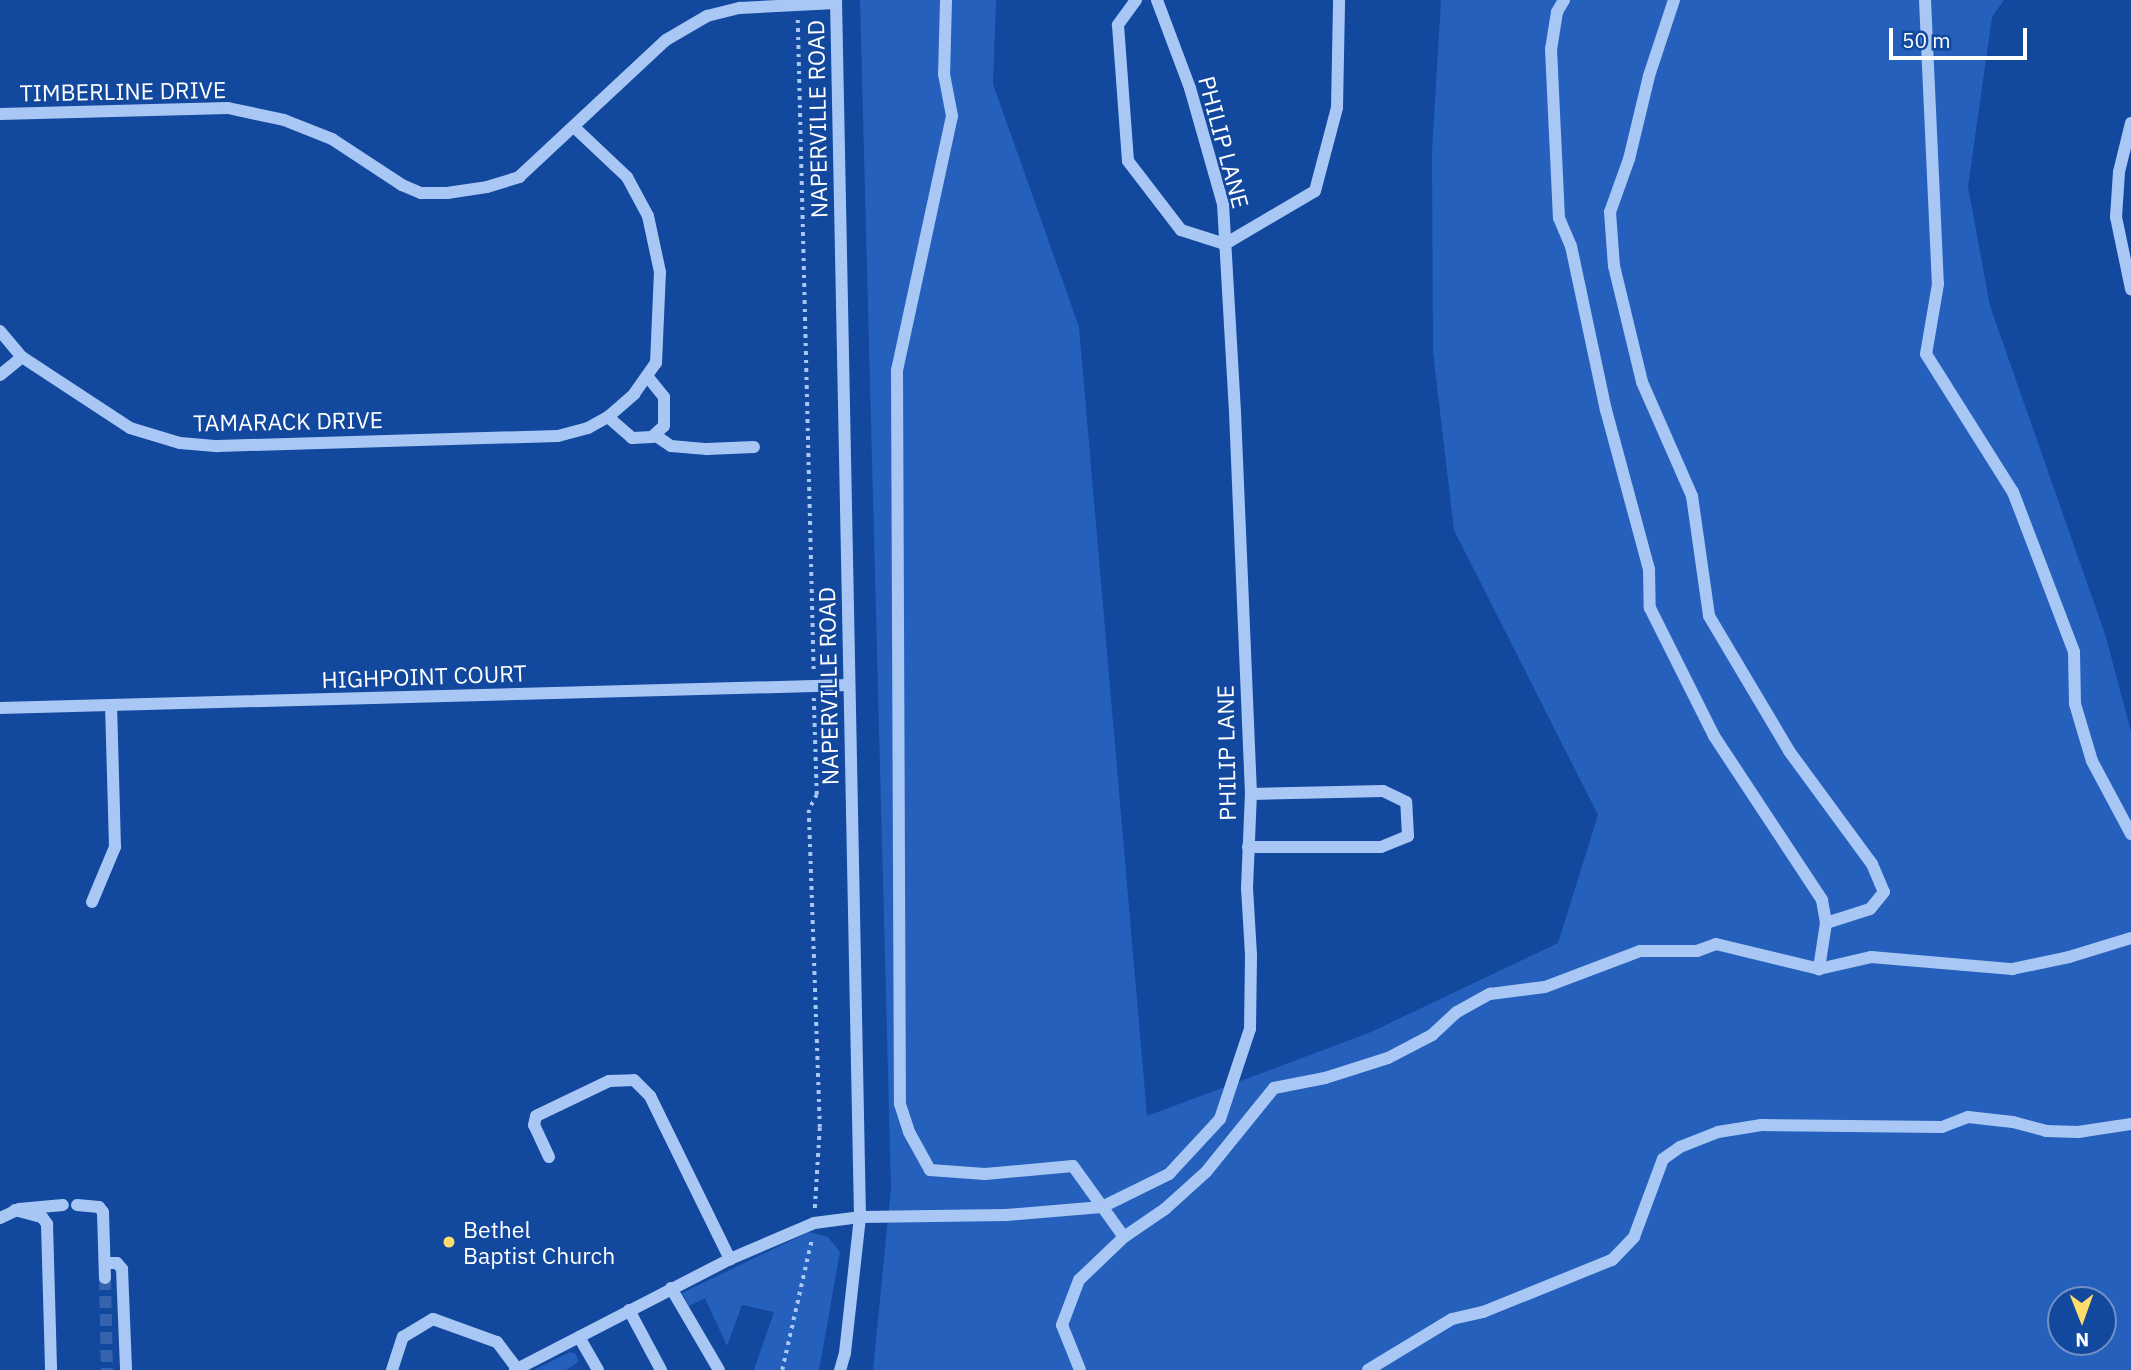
<!DOCTYPE html>
<style>
body{margin:0}
#map{position:relative;width:2131px;height:1370px;overflow:hidden;background:#12489e;font-family:"IBM Plex Sans",sans-serif}
div>[style]{position:absolute}
.green>*{inset:0;background:#2561bc}
.minor-tunnel>*{height:12px;margin-top:-6px;transform-origin:0;background:repeating-linear-gradient(90deg,#3663ad 0 12px,transparent 0 18px)}
.path>*{height:3.5px;margin-top:-1.75px;transform-origin:0;background:repeating-linear-gradient(90deg,#a9c7f4 0 3.5px,transparent 0 8.5px)}
.minor>*{height:12px;margin:-6px;padding:0 6px;transform-origin:6px;border-radius:6px;background:#a9c7f4}
.dots>*{width:19px;height:19px;translate:-50% -50%;box-sizing:border-box;border:4px solid #12489e;border-radius:50%}
span{translate:-50% -50%;white-space:nowrap;text-align:center;line-height:1.15;-webkit-text-stroke:5px #12489e;paint-order:stroke}
.street-label{font-size:23px;color:#fff}
.poi-label{font-size:23px;color:#fff}
.left{translate:0 -50%;text-align:left}
.north{position:absolute;left:2047px;top:1286px;width:70px;height:70px;box-sizing:border-box;background:#12489e;border:2px solid #7191c5;border-radius:50%;rotate:179deg;font-size:19px;font-weight:700;line-height:28px;text-align:center;color:#fff}
.north::after{content:'';display:block;margin:auto;width:24px;height:32px;background:#ffdc6c;clip-path:polygon(50% 0,100% 100%,50% 72%,0 100%)}
.scale{position:absolute;left:1889px;top:28px;width:138px;height:32px;box-sizing:border-box;border:4px solid #fff;border-top:0;padding-left:9px;font-size:21px;line-height:24px;white-space:nowrap;color:#fff;-webkit-text-stroke:5px #12489e;paint-order:stroke}
</style>
<div id="map">
<div class="green">
<div style="clip-path:polygon(evenodd,860px 0,996px 0,993px 84px,1079px 327px,1147px 1116px,1371px 1032px,1558px 943px,1598px 815px,1454px 530px,1433px 352px,1432px 151px,1441px 0,2004px 0,1992px 17px,1968px 187px,1990px 306px,2106px 637px,2131px 732px,2131px 1370px,873px 1370px,891px 1188px,860px 0,2061px 1300px,2103px 1300px,2103px 1342px,2061px 1342px,2061px 1300px)"></div>
<div style="clip-path:polygon(809px 1232px,828px 1237px,840px 1252px,819px 1370px,754px 1370px,774px 1312px,742px 1305px,727px 1346px,705px 1298px,689px 1306px,682px 1293px)"></div>
<div style="clip-path:polygon(570px 1352px,576px 1354px,578px 1362px,566px 1370px,534px 1370px)"></div>
</div>
<div class="minor-tunnel">
<div style="left:105px;top:1278px;width:92px;rotate:88.8deg"></div>
</div>
<div class="path">
<div style="left:798px;top:20px;width:653px;rotate:88.6deg"></div>
<div style="left:814px;top:698px;width:97px;rotate:88.2deg"></div>
<div style="left:817px;top:795px;width:17px;rotate:118deg"></div>
<div style="left:809px;top:810px;width:318px;rotate:88deg"></div>
<div style="left:820px;top:1128px;width:82px;rotate:93.5deg"></div>
<div style="left:782px;top:1370px;width:135px;rotate:-77.2deg"></div>
</div>
<div class="minor">
<div style="left:836px;top:0;width:1217px;rotate:88.87deg"></div>
<div style="left:860px;top:1217px;width:137px;rotate:96.3deg"></div>
<div style="left:845px;top:1353px;width:18px;rotate:106deg"></div>
<div style="left:946px;top:0;width:74px;rotate:91.5deg"></div>
<div style="left:944px;top:74px;width:43px;rotate:79.2deg"></div>
<div style="left:952px;top:116px;width:260px;rotate:102.2deg"></div>
<div style="left:897px;top:370px;width:734px;rotate:89.77deg"></div>
<div style="left:900px;top:1104px;width:29px;rotate:72deg"></div>
<div style="left:909px;top:1132px;width:43px;rotate:61.1deg"></div>
<div style="left:930px;top:1170px;width:55px;rotate:4.2deg"></div>
<div style="left:985px;top:1174px;width:88px;rotate:-5.2deg"></div>
<div style="left:1073px;top:1166px;width:87px;rotate:54.3deg"></div>
<div style="left:1124px;top:1237px;width:62px;rotate:136.3deg"></div>
<div style="left:1079px;top:1280px;width:48px;rotate:110.7deg"></div>
<div style="left:1062px;top:1325px;width:48px;rotate:68.2deg"></div>
<div style="left:1136px;top:0;width:31px;rotate:126deg"></div>
<div style="left:1118px;top:25px;width:136px;rotate:85.8deg"></div>
<div style="left:1128px;top:161px;width:87px;rotate:52.5deg"></div>
<div style="left:1181px;top:230px;width:46px;rotate:17.7deg"></div>
<div style="left:1225px;top:244px;width:104px;rotate:-30.5deg"></div>
<div style="left:1315px;top:191px;width:86px;rotate:-75.2deg"></div>
<div style="left:1337px;top:108px;width:108px;rotate:-88.9deg"></div>
<div style="left:1564px;top:0;width:14px;rotate:120deg"></div>
<div style="left:1557px;top:12px;width:37px;rotate:99deg"></div>
<div style="left:1551px;top:49px;width:169px;rotate:87.3deg"></div>
<div style="left:1559px;top:218px;width:30px;rotate:67deg"></div>
<div style="left:1571px;top:246px;width:168px;rotate:78deg"></div>
<div style="left:1606px;top:410px;width:165px;rotate:74.9deg"></div>
<div style="left:1649px;top:569px;width:39px;rotate:89deg"></div>
<div style="left:1650px;top:608px;width:143px;rotate:63.4deg"></div>
<div style="left:1714px;top:736px;width:196px;rotate:56.6deg"></div>
<div style="left:1822px;top:900px;width:23px;rotate:80deg"></div>
<div style="left:1826px;top:923px;width:47px;rotate:98.7deg"></div>
<div style="left:1819px;top:969px;width:53px;rotate:-13deg"></div>
<div style="left:1871px;top:957px;width:142px;rotate:4.9deg"></div>
<div style="left:2012px;top:969px;width:58px;rotate:-11.9deg"></div>
<div style="left:2069px;top:957px;width:65px;rotate:-17deg"></div>
<div style="left:1674px;top:0;width:80px;rotate:108.2deg"></div>
<div style="left:1649px;top:76px;width:85px;rotate:103.5deg"></div>
<div style="left:1629px;top:159px;width:56px;rotate:109.7deg"></div>
<div style="left:1610px;top:212px;width:54px;rotate:85.8deg"></div>
<div style="left:1614px;top:266px;width:119px;rotate:76.4deg"></div>
<div style="left:1642px;top:382px;width:124px;rotate:66.3deg"></div>
<div style="left:1692px;top:496px;width:121px;rotate:81.9deg"></div>
<div style="left:1709px;top:616px;width:157px;rotate:59.3deg"></div>
<div style="left:1789px;top:751px;width:140px;rotate:53.7deg"></div>
<div style="left:1872px;top:864px;width:30px;rotate:67deg"></div>
<div style="left:1884px;top:892px;width:22px;rotate:129deg"></div>
<div style="left:1870px;top:909px;width:46px;rotate:162.3deg"></div>
<div style="left:1925px;top:0;width:284px;rotate:87.4deg"></div>
<div style="left:1938px;top:284px;width:71px;rotate:99.7deg"></div>
<div style="left:1926px;top:354px;width:163px;rotate:57.8deg"></div>
<div style="left:2013px;top:492px;width:171px;rotate:69.1deg"></div>
<div style="left:2074px;top:652px;width:52px;rotate:88.9deg"></div>
<div style="left:2075px;top:704px;width:59px;rotate:73.4deg"></div>
<div style="left:2092px;top:761px;width:83px;rotate:61.9deg"></div>
<div style="left:0;top:114px;width:228px;rotate:-1.5deg"></div>
<div style="left:228px;top:108px;width:57px;rotate:12.1deg"></div>
<div style="left:284px;top:120px;width:52px;rotate:21.6deg"></div>
<div style="left:332px;top:139px;width:84px;rotate:33.3deg"></div>
<div style="left:402px;top:185px;width:21px;rotate:23deg"></div>
<div style="left:421px;top:193px;width:26px"></div>
<div style="left:447px;top:193px;width:40px;rotate:-8.5deg"></div>
<div style="left:487px;top:187px;width:34px;rotate:-17deg"></div>
<div style="left:519px;top:177px;width:201px;rotate:-43deg"></div>
<div style="left:666px;top:40px;width:48px;rotate:-30.3deg"></div>
<div style="left:707px;top:16px;width:34px;rotate:-14deg"></div>
<div style="left:740px;top:8px;width:96px;rotate:-3deg"></div>
<div style="left:2131px;top:123px;width:50px;rotate:103.8deg"></div>
<div style="left:2119px;top:172px;width:45px;rotate:93.8deg"></div>
<div style="left:2116px;top:217px;width:74px;rotate:78.2deg"></div>
<div style="left:0;top:331px;width:34px;rotate:50deg"></div>
<div style="left:22px;top:357px;width:129px;rotate:33.3deg"></div>
<div style="left:130px;top:428px;width:52px;rotate:16.7deg"></div>
<div style="left:180px;top:443px;width:38px;rotate:5deg"></div>
<div style="left:218px;top:446px;width:340px;rotate:-1.7deg"></div>
<div style="left:558px;top:436px;width:31px;rotate:-15deg"></div>
<div style="left:588px;top:428px;width:23px;rotate:-29deg"></div>
<div style="left:608px;top:417px;width:35px;rotate:-41deg"></div>
<div style="left:634px;top:394px;width:38px;rotate:-55deg"></div>
<div style="left:656px;top:363px;width:91px;rotate:-87.5deg"></div>
<div style="left:660px;top:272px;width:57px;rotate:-102.1deg"></div>
<div style="left:648px;top:216px;width:44px;rotate:-118.3deg"></div>
<div style="left:627px;top:177px;width:73px;rotate:-136.7deg"></div>
<div style="left:0;top:375px;width:28px;rotate:-39deg"></div>
<div style="left:608px;top:417px;width:32px;rotate:41deg"></div>
<div style="left:632px;top:438px;width:20px;rotate:-3deg"></div>
<div style="left:652px;top:437px;width:16px;rotate:-43deg"></div>
<div style="left:664px;top:426px;width:29px;rotate:-90deg"></div>
<div style="left:664px;top:397px;width:27px;rotate:-129deg"></div>
<div style="left:655px;top:435px;width:19px;rotate:35deg"></div>
<div style="left:671px;top:446px;width:36px;rotate:5deg"></div>
<div style="left:707px;top:449px;width:47px;rotate:-2.4deg"></div>
<div style="left:0;top:708px;width:849px;rotate:-1.55deg"></div>
<div style="left:1248px;top:847px;width:133px"></div>
<div style="left:1381px;top:847px;width:29px;rotate:-22deg"></div>
<div style="left:1408px;top:836px;width:34px;rotate:-93deg"></div>
<div style="left:1406px;top:802px;width:25px;rotate:-154deg"></div>
<div style="left:1383px;top:791px;width:132px;rotate:178.7deg"></div>
<div style="left:92px;top:902px;width:60px;rotate:-67.3deg"></div>
<div style="left:115px;top:847px;width:142px;rotate:-91.6deg"></div>
<div style="left:549px;top:1157px;width:35px;rotate:-115deg"></div>
<div style="left:534px;top:1125px;width:9px;rotate:-77deg"></div>
<div style="left:536px;top:1116px;width:81px;rotate:-25.6deg"></div>
<div style="left:609px;top:1081px;width:25px;rotate:-2deg"></div>
<div style="left:634px;top:1080px;width:23px;rotate:45deg"></div>
<div style="left:650px;top:1096px;width:182px;rotate:63.9deg"></div>
<div style="left:77px;top:1205px;width:22px;rotate:5deg"></div>
<div style="left:99px;top:1207px;width:6px;rotate:51deg"></div>
<div style="left:103px;top:1212px;width:66px;rotate:88.3deg"></div>
<div style="left:15px;top:1210px;width:28px;rotate:15deg"></div>
<div style="left:42px;top:1217px;width:9px;rotate:54deg"></div>
<div style="left:47px;top:1224px;width:146px;rotate:88.4deg"></div>
<div style="left:0;top:1218px;width:21px;rotate:-25deg"></div>
<div style="left:19px;top:1209px;width:44px;rotate:-5.2deg"></div>
<div style="left:1124px;top:1237px;width:50px;rotate:-34.3deg"></div>
<div style="left:1165px;top:1209px;width:55px;rotate:-42.1deg"></div>
<div style="left:1206px;top:1172px;width:108px;rotate:-51deg"></div>
<div style="left:1274px;top:1088px;width:52px;rotate:-11.1deg"></div>
<div style="left:1325px;top:1078px;width:66px;rotate:-17.6deg"></div>
<div style="left:1388px;top:1058px;width:50px;rotate:-27.6deg"></div>
<div style="left:1432px;top:1035px;width:34px;rotate:-43deg"></div>
<div style="left:1457px;top:1012px;width:38px;rotate:-29deg"></div>
<div style="left:1490px;top:994px;width:55px;rotate:-7.3deg"></div>
<div style="left:1545px;top:987px;width:102px;rotate:-20.8deg"></div>
<div style="left:1640px;top:951px;width:57px"></div>
<div style="left:1697px;top:951px;width:20px;rotate:-20deg"></div>
<div style="left:1716px;top:944px;width:106px;rotate:13.6deg"></div>
<div style="left:105px;top:1263px;width:12px"></div>
<div style="left:117px;top:1263px;width:8px;rotate:50deg"></div>
<div style="left:122px;top:1269px;width:101px;rotate:87.7deg"></div>
<div style="left:671px;top:1288px;width:95px;rotate:59.7deg"></div>
<div style="left:629px;top:1310px;width:68px;rotate:61.9deg"></div>
<div style="left:579px;top:1337px;width:38px;rotate:60deg"></div>
<div style="left:392px;top:1370px;width:35px;rotate:-72deg"></div>
<div style="left:403px;top:1337px;width:35px;rotate:-31deg"></div>
<div style="left:433px;top:1319px;width:68px;rotate:19.8deg"></div>
<div style="left:497px;top:1342px;width:34px;rotate:53deg"></div>
<div style="left:515px;top:1370px;width:242px;rotate:-27.3deg"></div>
<div style="left:730px;top:1259px;width:91px;rotate:-23.2deg"></div>
<div style="left:814px;top:1223px;width:46px;rotate:-7.4deg"></div>
<div style="left:860px;top:1217px;width:146px;rotate:-0.8deg"></div>
<div style="left:1006px;top:1215px;width:96px;rotate:-4.8deg"></div>
<div style="left:1102px;top:1207px;width:75px;rotate:-26.2deg"></div>
<div style="left:1169px;top:1174px;width:75px;rotate:-47.2deg"></div>
<div style="left:1220px;top:1119px;width:95px;rotate:-71.6deg"></div>
<div style="left:1250px;top:1029px;width:74px;rotate:-89.2deg"></div>
<div style="left:1251px;top:955px;width:67px;rotate:-93.4deg"></div>
<div style="left:1247px;top:888px;width:94px;rotate:-87.6deg"></div>
<div style="left:1251px;top:794px;width:382px;rotate:-92.4deg"></div>
<div style="left:1235px;top:412px;width:208px;rotate:-93.3deg"></div>
<div style="left:1223px;top:204px;width:121px;rotate:-105.9deg"></div>
<div style="left:1190px;top:88px;width:94px;rotate:-110.6deg"></div>
<div style="left:1368px;top:1370px;width:98px;rotate:-31.3deg"></div>
<div style="left:1452px;top:1319px;width:32px;rotate:-13deg"></div>
<div style="left:1483px;top:1312px;width:139px;rotate:-22deg"></div>
<div style="left:1612px;top:1260px;width:32px;rotate:-46deg"></div>
<div style="left:1634px;top:1237px;width:83px;rotate:-69.6deg"></div>
<div style="left:1663px;top:1159px;width:21px;rotate:-35deg"></div>
<div style="left:1680px;top:1147px;width:41px;rotate:-21.5deg"></div>
<div style="left:1718px;top:1132px;width:44px;rotate:-9.2deg"></div>
<div style="left:1761px;top:1125px;width:181px;rotate:0.6deg"></div>
<div style="left:1942px;top:1127px;width:28px;rotate:-21deg"></div>
<div style="left:1968px;top:1117px;width:45px;rotate:6.3deg"></div>
<div style="left:2013px;top:1122px;width:34px;rotate:15deg"></div>
<div style="left:2046px;top:1131px;width:32px;rotate:2deg"></div>
<div style="left:2078px;top:1132px;width:54px;rotate:-8.6deg"></div>
</div>
<div class="dots">
<div style="left:449px;top:1242px;background:#ffdc6c"></div>
</div>
<div class="street-label">
<span style="left:123px;top:91px;rotate:-1deg">TIMBERLINE DRIVE</span>
<span style="left:817px;top:119px;rotate:-91deg">NAPERVILLE ROAD</span>
<span style="left:1224px;top:142px;rotate:75deg">PHILIP LANE</span>
<span style="left:288px;top:421px;rotate:-1deg">TAMARACK DRIVE</span>
<span style="left:424px;top:676px;rotate:-2deg">HIGHPOINT COURT</span>
<span style="left:828px;top:686px;rotate:-91deg">NAPERVILLE ROAD</span>
<span style="left:1226px;top:753px;rotate:-91deg">PHILIP LANE</span>
</div>
<div class="poi-label">
<span class="left" style="left:463px;top:1242px">Bethel<br>Baptist Church</span>
</div>
<div class="north">N</div>
<div class="scale">50 m</div>
</div>
